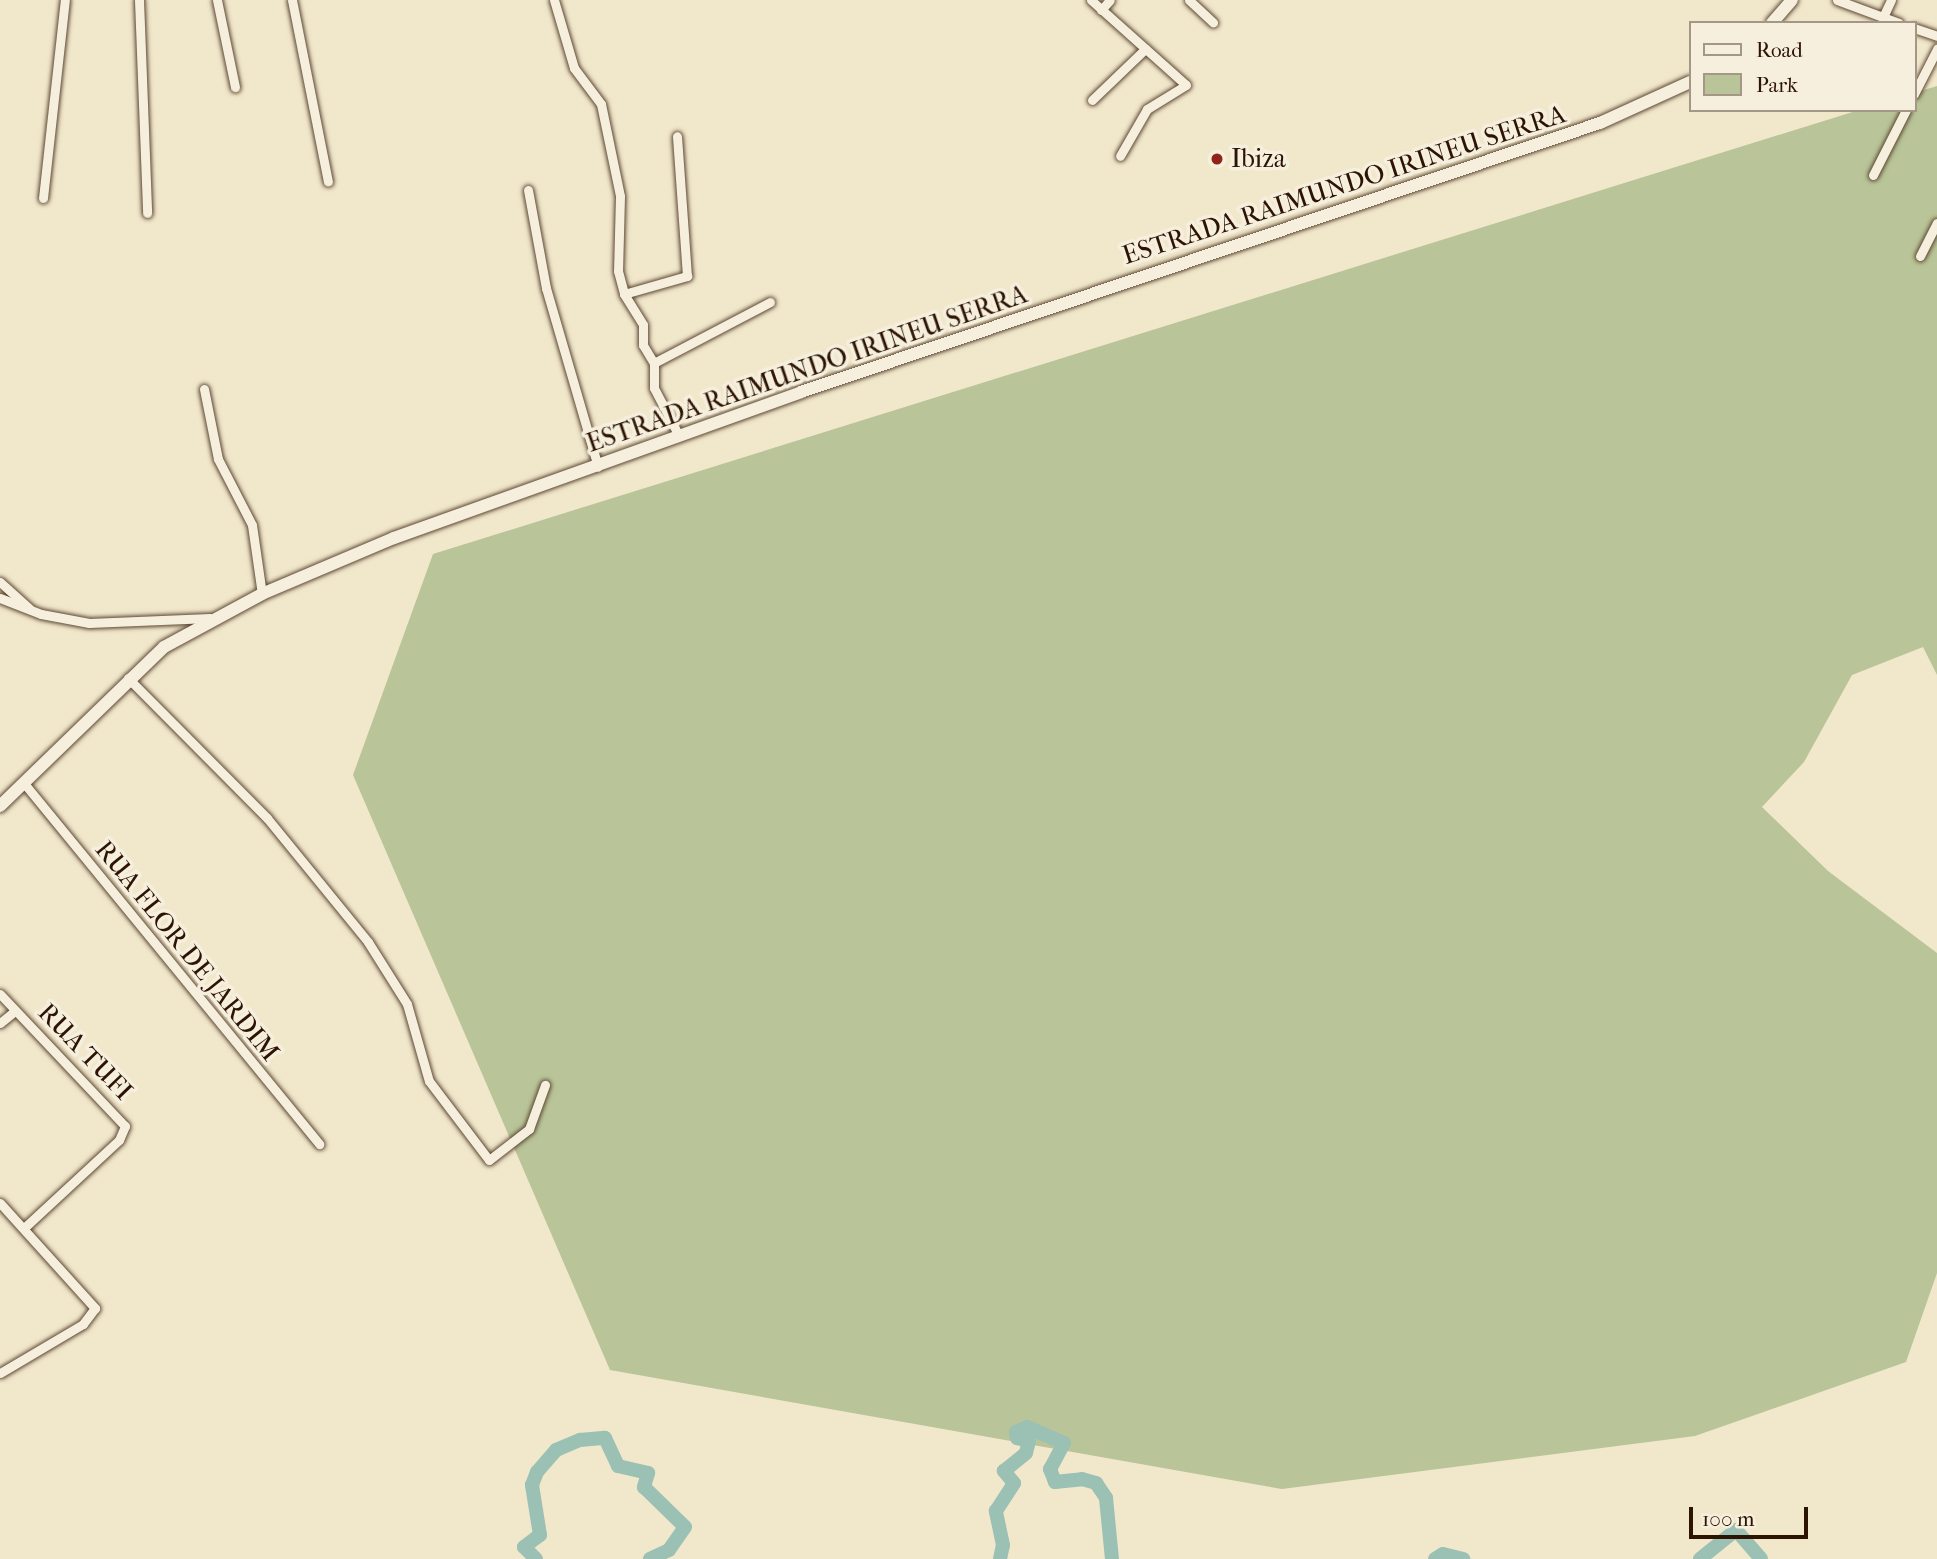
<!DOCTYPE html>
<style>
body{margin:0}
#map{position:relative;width:1937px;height:1559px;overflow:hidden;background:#f1e7cb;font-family:"IM FELL French Canon",serif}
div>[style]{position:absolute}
.green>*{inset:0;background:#b9c598}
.river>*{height:14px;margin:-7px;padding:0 7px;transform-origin:7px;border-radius:7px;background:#9bc0b4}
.roads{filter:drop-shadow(0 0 2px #5d4834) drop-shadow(0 0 2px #5d4834)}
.street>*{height:9px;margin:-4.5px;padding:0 4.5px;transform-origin:4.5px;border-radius:4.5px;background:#f6efdd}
.secondary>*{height:12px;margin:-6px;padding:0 6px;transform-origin:6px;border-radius:6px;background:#f6efdd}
.dots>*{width:19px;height:19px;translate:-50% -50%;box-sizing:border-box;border:4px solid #f6efdd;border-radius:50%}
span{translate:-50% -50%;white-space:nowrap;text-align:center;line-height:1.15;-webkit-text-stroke:7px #f6efdd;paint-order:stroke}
.poi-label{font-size:26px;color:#2c1302}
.left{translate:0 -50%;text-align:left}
.street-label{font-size:26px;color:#2c1302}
.legend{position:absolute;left:1689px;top:21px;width:228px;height:91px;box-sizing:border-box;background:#f6efdd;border:2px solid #a59785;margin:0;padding:9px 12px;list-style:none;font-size:21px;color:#2c1302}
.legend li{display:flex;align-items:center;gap:14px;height:35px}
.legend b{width:35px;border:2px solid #a59785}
.scale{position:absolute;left:1689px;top:1507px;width:119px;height:32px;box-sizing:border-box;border:4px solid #2c1302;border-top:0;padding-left:9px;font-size:21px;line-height:24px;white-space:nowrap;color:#2c1302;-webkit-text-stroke:5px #f6efdd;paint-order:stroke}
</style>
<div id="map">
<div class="green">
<div style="clip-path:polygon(1937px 86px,1937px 675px,1923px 647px,1852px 675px,1804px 762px,1762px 807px,1828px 871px,1937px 953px,1937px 1273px,1906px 1362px,1695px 1436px,1282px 1489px,610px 1370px,353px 775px,433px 554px,1859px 110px,1914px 110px,1914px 93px)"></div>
</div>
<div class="river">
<div style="left:536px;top:1559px;width:17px;rotate:-135deg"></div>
<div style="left:524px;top:1547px;width:20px;rotate:-37deg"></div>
<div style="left:540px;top:1535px;width:51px;rotate:-99.1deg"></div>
<div style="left:532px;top:1485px;width:14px;rotate:-69deg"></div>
<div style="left:537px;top:1472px;width:29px;rotate:-49deg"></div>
<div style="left:556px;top:1450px;width:26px;rotate:-23deg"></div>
<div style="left:580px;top:1440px;width:25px;rotate:-5deg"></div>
<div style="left:605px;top:1438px;width:31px;rotate:65deg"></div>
<div style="left:618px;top:1466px;width:31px;rotate:13deg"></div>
<div style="left:648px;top:1473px;width:15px;rotate:106deg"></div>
<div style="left:644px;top:1487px;width:57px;rotate:44.3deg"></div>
<div style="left:685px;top:1527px;width:28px;rotate:125deg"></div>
<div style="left:669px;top:1550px;width:21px;rotate:155deg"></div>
<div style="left:1000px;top:1559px;width:14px;rotate:-78deg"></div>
<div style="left:1003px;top:1545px;width:35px;rotate:-102deg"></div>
<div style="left:996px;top:1511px;width:33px;rotate:-57deg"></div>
<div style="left:1014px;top:1483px;width:16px;rotate:-130deg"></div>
<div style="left:1004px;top:1471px;width:28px;rotate:-39deg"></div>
<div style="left:1026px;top:1453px;width:12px;rotate:-76deg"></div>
<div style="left:1029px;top:1441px;width:12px;rotate:-166deg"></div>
<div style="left:1017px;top:1438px;width:6px;rotate:-99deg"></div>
<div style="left:1016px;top:1432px;width:12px;rotate:-24deg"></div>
<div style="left:1027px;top:1427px;width:40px;rotate:23.4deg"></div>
<div style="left:1064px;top:1443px;width:30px;rotate:118deg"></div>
<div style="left:1050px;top:1469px;width:14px;rotate:69deg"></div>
<div style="left:1055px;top:1482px;width:27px;rotate:-6deg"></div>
<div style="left:1082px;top:1479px;width:15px;rotate:16deg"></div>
<div style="left:1096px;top:1483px;width:18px;rotate:56deg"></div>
<div style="left:1106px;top:1498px;width:61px;rotate:84.4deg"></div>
<div style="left:1435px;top:1559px;width:9px;rotate:-32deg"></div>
<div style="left:1443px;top:1554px;width:21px;rotate:14deg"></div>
<div style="left:1700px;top:1559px;width:46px;rotate:-38.9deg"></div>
<div style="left:1736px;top:1530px;width:38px;rotate:49deg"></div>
</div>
<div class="roads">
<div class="street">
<div style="left:139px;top:0;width:213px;rotate:87.8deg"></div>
<div style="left:217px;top:0;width:89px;rotate:78.3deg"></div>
<div style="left:292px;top:0;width:185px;rotate:78.8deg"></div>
<div style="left:554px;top:0;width:71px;rotate:73.6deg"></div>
<div style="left:574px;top:68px;width:45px;rotate:53.1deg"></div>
<div style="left:601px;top:104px;width:94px;rotate:78.3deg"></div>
<div style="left:620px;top:196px;width:75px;rotate:91.5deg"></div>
<div style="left:618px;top:271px;width:24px;rotate:75deg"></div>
<div style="left:624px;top:294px;width:36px;rotate:58deg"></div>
<div style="left:643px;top:325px;width:20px;rotate:90deg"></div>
<div style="left:643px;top:345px;width:21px;rotate:59deg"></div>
<div style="left:654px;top:363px;width:25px;rotate:90deg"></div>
<div style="left:654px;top:388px;width:54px;rotate:62.5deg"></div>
<div style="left:1091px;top:0;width:127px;rotate:41.8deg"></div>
<div style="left:1186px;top:85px;width:46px;rotate:148.4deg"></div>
<div style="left:1147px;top:109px;width:54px;rotate:119.9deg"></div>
<div style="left:1189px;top:0;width:33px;rotate:43deg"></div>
<div style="left:1837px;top:0;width:66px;rotate:20.4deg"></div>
<div style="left:1101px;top:10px;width:13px;rotate:-48deg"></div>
<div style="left:1883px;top:17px;width:19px;rotate:-65deg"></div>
<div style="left:1914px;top:28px;width:24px;rotate:19deg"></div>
<div style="left:1914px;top:94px;width:51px;rotate:-62.9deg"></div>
<div style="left:1092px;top:100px;width:74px;rotate:-43.9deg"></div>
<div style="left:1873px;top:175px;width:73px;rotate:-63.1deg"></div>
<div style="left:528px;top:190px;width:100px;rotate:79.6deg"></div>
<div style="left:546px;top:288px;width:186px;rotate:73.8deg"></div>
<div style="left:43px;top:198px;width:199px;rotate:-83.7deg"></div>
<div style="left:1920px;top:256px;width:37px;rotate:-63deg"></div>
<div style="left:624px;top:294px;width:66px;rotate:-15.9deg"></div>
<div style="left:687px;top:276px;width:140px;rotate:-94.1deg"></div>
<div style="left:654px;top:363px;width:131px;rotate:-27.7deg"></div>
<div style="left:204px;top:389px;width:71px;rotate:78.7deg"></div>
<div style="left:218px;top:459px;width:74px;rotate:62.7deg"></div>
<div style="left:252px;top:525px;width:70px;rotate:81.8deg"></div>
<div style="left:0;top:582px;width:40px;rotate:42deg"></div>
<div style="left:0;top:598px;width:44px;rotate:21.3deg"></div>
<div style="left:41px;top:614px;width:49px;rotate:10.6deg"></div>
<div style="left:89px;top:623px;width:121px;rotate:-2.4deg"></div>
<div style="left:128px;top:678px;width:197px;rotate:45.2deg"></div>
<div style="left:267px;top:818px;width:160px;rotate:50.8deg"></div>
<div style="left:368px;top:942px;width:73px;rotate:57.8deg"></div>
<div style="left:407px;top:1004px;width:80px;rotate:74.1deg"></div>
<div style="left:429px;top:1081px;width:99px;rotate:52.8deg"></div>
<div style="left:489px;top:1160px;width:51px;rotate:-37.8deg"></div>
<div style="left:529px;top:1129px;width:47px;rotate:-70deg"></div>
<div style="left:23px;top:782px;width:468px;rotate:50.7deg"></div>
<div style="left:0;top:994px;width:182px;rotate:46.6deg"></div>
<div style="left:125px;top:1126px;width:15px;rotate:113deg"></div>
<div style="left:119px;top:1140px;width:129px;rotate:137.2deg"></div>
<div style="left:0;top:1023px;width:19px;rotate:-39deg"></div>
<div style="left:0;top:1203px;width:142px;rotate:47.9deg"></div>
<div style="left:95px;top:1308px;width:20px;rotate:127deg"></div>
<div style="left:83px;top:1324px;width:96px;rotate:149.4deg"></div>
</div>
<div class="secondary">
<div style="left:1772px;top:23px;width:30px;rotate:-49deg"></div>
<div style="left:0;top:806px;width:228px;rotate:-44.1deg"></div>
<div style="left:164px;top:647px;width:111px;rotate:-28.4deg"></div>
<div style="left:262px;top:594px;width:143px;rotate:-23deg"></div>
<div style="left:394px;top:538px;width:432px;rotate:-19.7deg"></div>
<div style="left:801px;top:392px;width:843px;rotate:-18.61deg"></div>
<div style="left:1600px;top:123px;width:99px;rotate:-24.5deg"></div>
</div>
</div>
<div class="dots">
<div style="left:1217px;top:159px;background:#8f2418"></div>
</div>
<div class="poi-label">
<span class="left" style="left:1231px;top:159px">Ibiza</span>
</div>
<div class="street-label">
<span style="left:1344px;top:185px;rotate:-18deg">ESTRADA RAIMUNDO IRINEU SERRA</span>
<span style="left:807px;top:369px;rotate:-19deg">ESTRADA RAIMUNDO IRINEU SERRA</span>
<span style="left:187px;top:951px;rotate:51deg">RUA FLOR DE JARDIM</span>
<span style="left:85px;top:1052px;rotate:46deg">RUA TUFI</span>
</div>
<ul class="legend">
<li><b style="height:9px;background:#f6efdd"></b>Road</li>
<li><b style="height:19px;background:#b9c598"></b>Park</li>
</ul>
<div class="scale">100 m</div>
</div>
